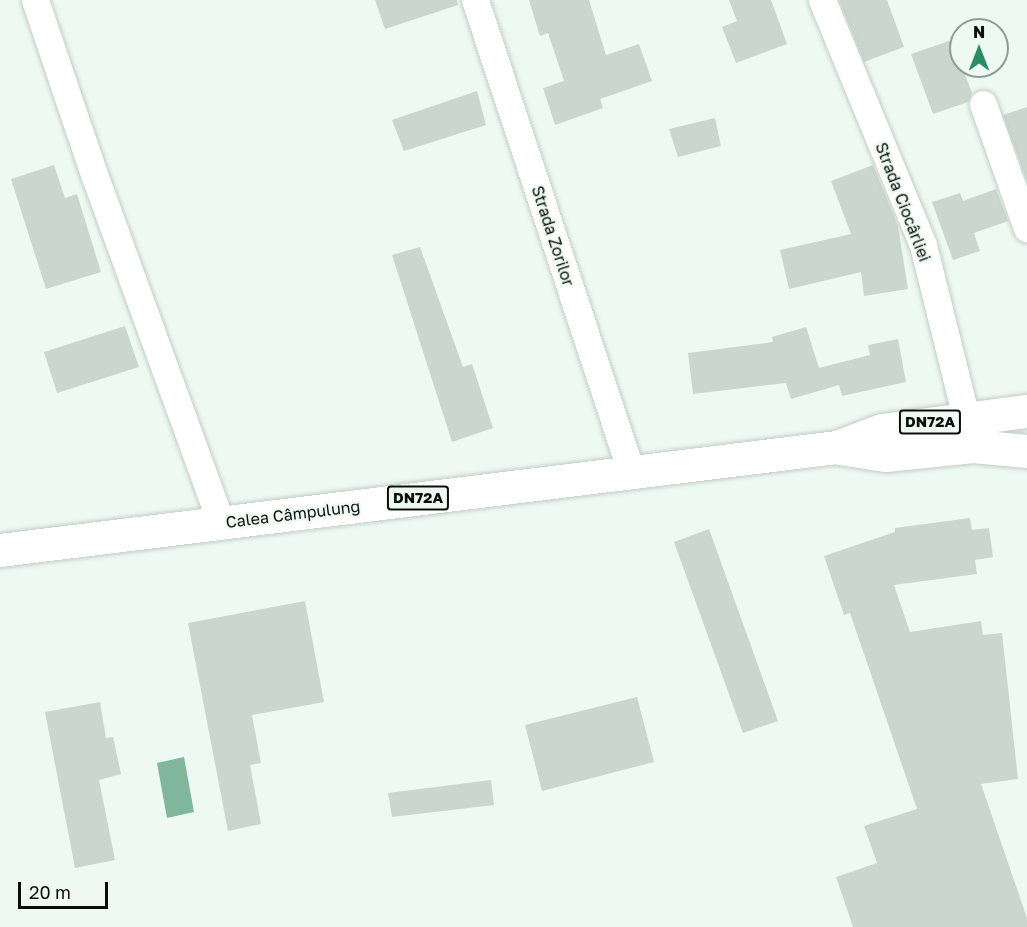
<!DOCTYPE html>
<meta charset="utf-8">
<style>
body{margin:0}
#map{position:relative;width:1027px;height:927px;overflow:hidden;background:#eef9f3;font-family:"Golos Text",sans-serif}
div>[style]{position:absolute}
.water>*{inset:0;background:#80b69b}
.building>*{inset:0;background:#cbd6d0}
.roads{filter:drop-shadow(0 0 2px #c1ccc6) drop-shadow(0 0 2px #c1ccc6)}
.street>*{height:27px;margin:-13.5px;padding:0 13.5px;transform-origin:13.5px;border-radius:13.5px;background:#fff}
.primary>*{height:33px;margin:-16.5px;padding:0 16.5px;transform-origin:16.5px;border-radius:16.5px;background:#fff}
span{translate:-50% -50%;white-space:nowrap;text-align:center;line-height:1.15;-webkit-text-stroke:4.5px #eef9f3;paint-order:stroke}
.shield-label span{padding:2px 4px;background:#eef9f3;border:2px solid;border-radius:4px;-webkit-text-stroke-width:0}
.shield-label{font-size:15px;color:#0a0e0c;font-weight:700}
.street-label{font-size:16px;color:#0a0e0c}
.north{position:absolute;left:949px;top:18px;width:60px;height:60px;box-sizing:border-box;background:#eef9f3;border:2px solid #939b97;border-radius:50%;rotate:0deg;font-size:16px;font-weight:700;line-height:24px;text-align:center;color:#0a0e0c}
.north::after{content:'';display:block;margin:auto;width:21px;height:27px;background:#2a8b65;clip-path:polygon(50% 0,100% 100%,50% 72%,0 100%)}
.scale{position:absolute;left:18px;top:882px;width:90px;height:27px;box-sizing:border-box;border:3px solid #0a0e0c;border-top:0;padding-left:8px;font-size:18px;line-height:21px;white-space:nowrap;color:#0a0e0c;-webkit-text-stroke:4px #eef9f3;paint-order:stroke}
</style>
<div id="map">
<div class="water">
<div style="clip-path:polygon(184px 757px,194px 812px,167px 818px,157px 763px)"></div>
</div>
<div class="building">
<div style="clip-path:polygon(375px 0,457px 0,458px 5px,385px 29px)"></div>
<div style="clip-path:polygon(529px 0,589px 0,606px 55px,639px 44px,652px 81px,600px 99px,603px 108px,555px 125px,543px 88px,564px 81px,548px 33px,540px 36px)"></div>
<div style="clip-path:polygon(729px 0,771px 0,787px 44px,736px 63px,722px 27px,737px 21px)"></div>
<div style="clip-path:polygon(839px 0,887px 0,904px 47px,864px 62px)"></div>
<div style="clip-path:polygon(952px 40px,972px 93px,968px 102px,933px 114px,911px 54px)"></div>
<div style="clip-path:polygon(477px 91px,486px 125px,404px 151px,392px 120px)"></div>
<div style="clip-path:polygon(1027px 107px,1027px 181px,1003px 115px)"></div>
<div style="clip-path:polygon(715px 118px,721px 146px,678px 157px,669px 129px)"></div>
<div style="clip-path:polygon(54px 165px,65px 198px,77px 194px,101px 272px,46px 289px,11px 179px)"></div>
<div style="clip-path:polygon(873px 165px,898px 226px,908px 289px,864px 296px,861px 272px,789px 289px,780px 250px,851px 234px,831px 181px)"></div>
<div style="clip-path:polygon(996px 189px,1008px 221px,974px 233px,980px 251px,953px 260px,932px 202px,960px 193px,963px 201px)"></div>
<div style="clip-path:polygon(420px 247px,463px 367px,472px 364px,493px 428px,452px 442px,392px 255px)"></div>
<div style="clip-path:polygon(125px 326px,139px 367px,57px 393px,44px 352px)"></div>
<div style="clip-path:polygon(806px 327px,819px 368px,870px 355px,868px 345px,898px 339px,906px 382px,842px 396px,839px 385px,791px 399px,786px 383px,693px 394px,688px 353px,773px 342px,772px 337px)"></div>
<div style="clip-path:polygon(970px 518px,972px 530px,989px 528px,993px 557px,975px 560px,977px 574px,894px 585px,910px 632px,981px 621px,983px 635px,1002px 633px,1018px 779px,981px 784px,1027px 918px,1027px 927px,853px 927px,836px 877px,877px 863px,864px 826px,917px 809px,850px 613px,844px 615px,824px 556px,895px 532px,895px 528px)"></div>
<div style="clip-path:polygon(709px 529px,778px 721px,743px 733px,674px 542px)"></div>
<div style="clip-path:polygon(305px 601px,324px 702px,252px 715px,261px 763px,250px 765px,261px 824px,228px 831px,188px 623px)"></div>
<div style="clip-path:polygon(637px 697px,654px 762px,542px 791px,525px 725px)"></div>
<div style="clip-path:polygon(100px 702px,106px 738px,113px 737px,121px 774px,99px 780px,115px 860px,75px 868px,45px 712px)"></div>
<div style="clip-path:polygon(491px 780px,494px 805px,392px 817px,388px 793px)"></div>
</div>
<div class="roads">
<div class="street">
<div style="left:35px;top:0;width:184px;rotate:71.3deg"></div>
<div style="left:94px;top:174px;width:371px;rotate:70deg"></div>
<div style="left:475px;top:0;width:497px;rotate:71.7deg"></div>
<div style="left:822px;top:0;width:265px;rotate:67.6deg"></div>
<div style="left:923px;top:245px;width:199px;rotate:76deg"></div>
<div style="left:983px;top:104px;width:132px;rotate:70.5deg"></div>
</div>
<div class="primary">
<div style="left:839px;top:448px;width:48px;rotate:8.5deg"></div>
<div style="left:886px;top:455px;width:87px;rotate:-5.9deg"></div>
<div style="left:973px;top:446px;width:54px;rotate:5.3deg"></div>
<div style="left:0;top:550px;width:843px;rotate:-7.02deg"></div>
<div style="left:837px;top:447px;width:48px;rotate:-20.7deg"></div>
<div style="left:882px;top:430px;width:146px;rotate:-7.5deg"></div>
</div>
</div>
<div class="shield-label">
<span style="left:930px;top:422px">DN72A</span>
<span style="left:418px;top:498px">DN72A</span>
</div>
<div class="street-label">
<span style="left:903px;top:202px;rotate:69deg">Strada Ciocârliei</span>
<span style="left:553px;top:236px;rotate:72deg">Strada Zorilor</span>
<span style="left:293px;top:514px;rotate:-7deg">Calea Câmpulung</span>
</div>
<div class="north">N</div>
<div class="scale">20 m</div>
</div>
